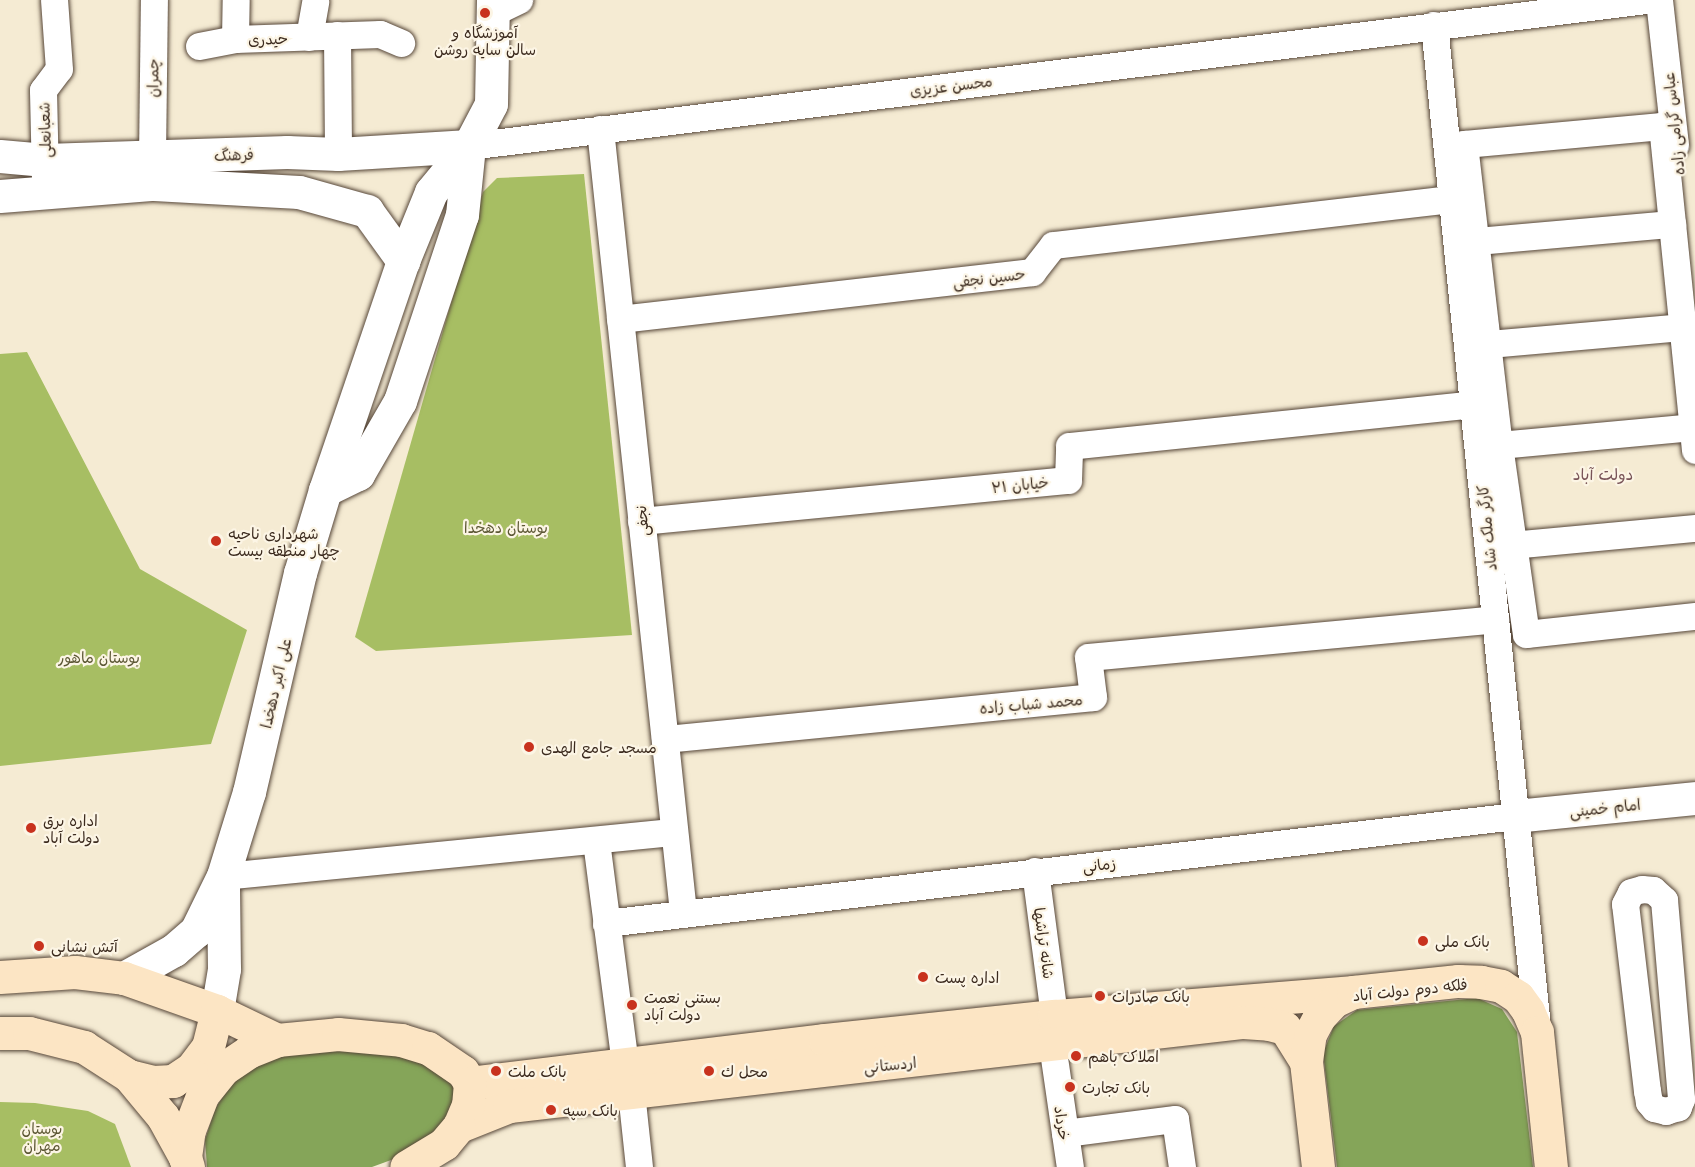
<!DOCTYPE html>
<meta charset="utf-8">
<style>
body{margin:0}
#map{position:relative;width:1695px;height:1167px;overflow:hidden;background:#f5ebd3;font-family:"Playpen Sans","Playpen Sans Arabic",sans-serif}
div>[style]{position:absolute}
.green>*{inset:0;background:#a7be63}
.forest>*{inset:0;background:#85a559}
.roads{filter:drop-shadow(0 0 2px #574739) drop-shadow(0 0 2px #574739)}
.minor>*{height:27px;margin:-13.5px;padding:0 13.5px;transform-origin:13.5px;border-radius:13.5px;background:#fff}
.tertiary>*{height:33px;margin:-16.5px;padding:0 16.5px;transform-origin:16.5px;border-radius:16.5px;background:#fff}
.secondary>*{height:33px;margin:-16.5px;padding:0 16.5px;transform-origin:16.5px;border-radius:16.5px;background:#fce5c4}
.dots>*{width:16px;height:16px;translate:-50% -50%;box-sizing:border-box;border:3px solid #fcf5e5;border-radius:50%}
span{translate:-50% -50%;white-space:nowrap;text-align:center;line-height:1.15;-webkit-text-stroke:4.5px #fcf5e5;paint-order:stroke}
.poi-label{font-size:15px;color:#3b2a1e}
.left{translate:0 -50%;text-align:left}
.street-label{font-size:15px;color:#3b2a1e}
.park-label{font-size:15px;color:#5b5633}
.neighbourhood-label{font-size:16px;color:#785357}
</style>
<div id="map">
<div class="green">
<div style="clip-path:polygon(584px 174px,632px 635px,376px 651px,355px 637px,483px 192px,497px 178px)"></div>
<div style="clip-path:polygon(27px 352px,140px 569px,247px 630px,211px 744px,0 766px,0 354px)"></div>
<div style="clip-path:polygon(0 1102px,35px 1103px,88px 1111px,115px 1124px,131px 1167px,0 1167px)"></div>
</div>
<div class="forest">
<div style="clip-path:polygon(1477px 998px,1502px 1009px,1517px 1032px,1533px 1167px,1337px 1167px,1323px 1053px,1334px 1026px,1357px 1010px)"></div>
<div style="clip-path:polygon(309px 1049px,398px 1053px,447px 1073px,457px 1090px,449px 1120px,402px 1156px,372px 1167px,207px 1167px,205px 1140px,215px 1109px,229px 1087px,250px 1068px,277px 1055px)"></div>
</div>
<div class="roads">
<div class="minor">
<div style="left:1659px;top:0;width:146px;rotate:83.7deg"></div>
<div style="left:494px;top:12px;width:28px;rotate:-26deg"></div>
<div style="left:1434px;top:25px;width:1006px;rotate:84.13deg"></div>
<div style="left:337px;top:35px;width:119px;rotate:89.5deg"></div>
<div style="left:309px;top:37px;width:36px;rotate:-80deg"></div>
<div style="left:235px;top:39px;width:39px;rotate:-89deg"></div>
<div style="left:199px;top:46px;width:37px;rotate:-11deg"></div>
<div style="left:235px;top:39px;width:145px;rotate:-2deg"></div>
<div style="left:380px;top:34px;width:23px;rotate:23deg"></div>
<div style="left:600px;top:129px;width:787px;rotate:83.95deg"></div>
<div style="left:469px;top:146px;width:1186px;rotate:-7.07deg"></div>
<div style="left:152px;top:157px;width:157px;rotate:-89.3deg"></div>
<div style="left:45px;top:179px;width:89px;rotate:-91.3deg"></div>
<div style="left:43px;top:90px;width:26px;rotate:-53deg"></div>
<div style="left:59px;top:69px;width:69px;rotate:-94.1deg"></div>
<div style="left:1476px;top:241px;width:197px;rotate:-5deg"></div>
<div style="left:620px;top:319px;width:415px;rotate:-6.5deg"></div>
<div style="left:1032px;top:272px;width:34px;rotate:-52deg"></div>
<div style="left:1053px;top:245px;width:402px;rotate:-6.6deg"></div>
<div style="left:1488px;top:344px;width:195px;rotate:-5deg"></div>
<div style="left:1499px;top:445px;width:194px;rotate:-5.3deg"></div>
<div style="left:1695px;top:450px;width:326px;rotate:-95.8deg"></div>
<div style="left:1662px;top:126px;width:199px;rotate:174.8deg"></div>
<div style="left:1464px;top:144px;width:303px;rotate:83.4deg"></div>
<div style="left:1499px;top:445px;width:191px;rotate:81.9deg"></div>
<div style="left:1526px;top:634px;width:170px;rotate:-6.1deg"></div>
<div style="left:641px;top:521px;width:429px;rotate:-5.5deg"></div>
<div style="left:1068px;top:480px;width:34px;rotate:-88deg"></div>
<div style="left:1069px;top:446px;width:406px;rotate:-5.9deg"></div>
<div style="left:1511px;top:545px;width:185px;rotate:-5.3deg"></div>
<div style="left:665px;top:739px;width:430px;rotate:-5.6deg"></div>
<div style="left:1093px;top:697px;width:40px;rotate:-97.1deg"></div>
<div style="left:1088px;top:657px;width:409px;rotate:-5.3deg"></div>
<div style="left:596px;top:841px;width:226px;rotate:82.6deg"></div>
<div style="left:1035px;top:871px;width:146px;rotate:82.5deg"></div>
<div style="left:223px;top:876px;width:453px;rotate:-5.6deg"></div>
<div style="left:1642px;top:889px;width:11px;rotate:5deg"></div>
<div style="left:1653px;top:890px;width:15px;rotate:42deg"></div>
<div style="left:1664px;top:900px;width:200px;rotate:85.1deg"></div>
<div style="left:1681px;top:1099px;width:9px;rotate:111deg"></div>
<div style="left:1678px;top:1107px;width:13px;rotate:162deg"></div>
<div style="left:1666px;top:1111px;width:12px;rotate:-166deg"></div>
<div style="left:1654px;top:1108px;width:8px;rotate:-130deg"></div>
<div style="left:1649px;top:1102px;width:11px;rotate:-100deg"></div>
<div style="left:1647px;top:1091px;width:188px;rotate:-96.7deg"></div>
<div style="left:1625px;top:904px;width:13px;rotate:-63deg"></div>
<div style="left:1631px;top:892px;width:11px;rotate:-15deg"></div>
<div style="left:606px;top:923px;width:915px;rotate:-6.71deg"></div>
<div style="left:1052px;top:1044px;width:124px;rotate:81.7deg"></div>
<div style="left:631px;top:1092px;width:75px;rotate:83.9deg"></div>
<div style="left:1065px;top:1133px;width:111px;rotate:-7.3deg"></div>
<div style="left:1175px;top:1119px;width:49px;rotate:81.7deg"></div>
</div>
<div class="tertiary">
<div style="left:0;top:156px;width:45px;rotate:5.1deg"></div>
<div style="left:45px;top:160px;width:242px;rotate:-1.9deg"></div>
<div style="left:287px;top:152px;width:51px;rotate:2.2deg"></div>
<div style="left:338px;top:154px;width:131px;rotate:-3.5deg"></div>
<div style="left:0;top:196px;width:154px;rotate:-4.5deg"></div>
<div style="left:154px;top:184px;width:145px;rotate:3.2deg"></div>
<div style="left:299px;top:192px;width:71px;rotate:15.6deg"></div>
<div style="left:367px;top:211px;width:62px;rotate:54.2deg"></div>
<div style="left:325px;top:490px;width:37px;rotate:-26deg"></div>
<div style="left:358px;top:474px;width:84px;rotate:-60.1deg"></div>
<div style="left:400px;top:401px;width:196px;rotate:-71.6deg"></div>
<div style="left:462px;top:215px;width:69px;rotate:-84.2deg"></div>
<div style="left:1515px;top:816px;width:181px;rotate:-5.7deg"></div>
<div style="left:124px;top:978px;width:57px;rotate:-29.2deg"></div>
<div style="left:174px;top:950px;width:29px;rotate:-41deg"></div>
<div style="left:196px;top:931px;width:61px;rotate:-63.9deg"></div>
<div style="left:223px;top:876px;width:88px;rotate:-72.8deg"></div>
<div style="left:249px;top:792px;width:225px;rotate:-76.9deg"></div>
<div style="left:300px;top:573px;width:87px;rotate:-73.2deg"></div>
<div style="left:325px;top:490px;width:242px;rotate:-71.2deg"></div>
<div style="left:403px;top:261px;width:74px;rotate:-67.9deg"></div>
<div style="left:431px;top:192px;width:60px;rotate:-50.4deg"></div>
<div style="left:469px;top:146px;width:47px;rotate:-62.4deg"></div>
<div style="left:491px;top:104px;width:104px;rotate:-88.9deg"></div>
<div style="left:217px;top:1011px;width:43px;rotate:-80.5deg"></div>
<div style="left:224px;top:969px;width:88px;rotate:-90.7deg"></div>
</div>
<div class="secondary">
<div style="left:0;top:977px;width:75px;rotate:-3.8deg"></div>
<div style="left:75px;top:972px;width:49px;rotate:7deg"></div>
<div style="left:124px;top:978px;width:99px;rotate:19.5deg"></div>
<div style="left:217px;top:1011px;width:67px;rotate:25.8deg"></div>
<div style="left:0;top:1033px;width:29px"></div>
<div style="left:29px;top:1033px;width:57px;rotate:14.3deg"></div>
<div style="left:84px;top:1047px;width:54px;rotate:32.8deg"></div>
<div style="left:129px;top:1076px;width:25px;rotate:14deg"></div>
<div style="left:153px;top:1082px;width:20px;rotate:-3deg"></div>
<div style="left:173px;top:1081px;width:23px;rotate:-34deg"></div>
<div style="left:192px;top:1068px;width:26px;rotate:-53deg"></div>
<div style="left:208px;top:1047px;width:37px;rotate:-76deg"></div>
<div style="left:129px;top:1076px;width:53px;rotate:50.3deg"></div>
<div style="left:163px;top:1117px;width:46px;rotate:61.2deg"></div>
<div style="left:470px;top:1083px;width:358px;rotate:-6.9deg"></div>
<div style="left:825px;top:1040px;width:230px;rotate:-6deg"></div>
<div style="left:1054px;top:1016px;width:300px;rotate:-4.6deg"></div>
<div style="left:459px;top:1126px;width:54px;rotate:-21.8deg"></div>
<div style="left:509px;top:1106px;width:739px;rotate:-6.53deg"></div>
<div style="left:1243px;top:1022px;width:26px;rotate:4deg"></div>
<div style="left:1269px;top:1024px;width:16px;rotate:14deg"></div>
<div style="left:1285px;top:1028px;width:39px;rotate:58deg"></div>
<div style="left:188px;top:1167px;width:10px;rotate:-107deg"></div>
<div style="left:185px;top:1157px;width:27px;rotate:-82deg"></div>
<div style="left:189px;top:1130px;width:39px;rotate:-69deg"></div>
<div style="left:203px;top:1094px;width:32px;rotate:-51deg"></div>
<div style="left:223px;top:1069px;width:30px;rotate:-34deg"></div>
<div style="left:248px;top:1052px;width:31px;rotate:-22deg"></div>
<div style="left:277px;top:1040px;width:61px;rotate:-5.6deg"></div>
<div style="left:338px;top:1034px;width:63px;rotate:5.4deg"></div>
<div style="left:401px;top:1040px;width:28px;rotate:17deg"></div>
<div style="left:428px;top:1048px;width:42px;rotate:34.4deg"></div>
<div style="left:463px;top:1072px;width:13px;rotate:58deg"></div>
<div style="left:470px;top:1083px;width:22px;rotate:95deg"></div>
<div style="left:468px;top:1105px;width:23px;rotate:113deg"></div>
<div style="left:459px;top:1126px;width:23px;rotate:130deg"></div>
<div style="left:444px;top:1144px;width:44px;rotate:148.8deg"></div>
<div style="left:1318px;top:1167px;width:107px;rotate:-96.5deg"></div>
<div style="left:1306px;top:1061px;width:27px;rotate:-82deg"></div>
<div style="left:1310px;top:1034px;width:19px;rotate:-62deg"></div>
<div style="left:1319px;top:1017px;width:22px;rotate:-47deg"></div>
<div style="left:1334px;top:1001px;width:21px;rotate:-25deg"></div>
<div style="left:1353px;top:992px;width:106px;rotate:-6deg"></div>
<div style="left:1458px;top:981px;width:23px;rotate:2deg"></div>
<div style="left:1481px;top:982px;width:20px;rotate:11deg"></div>
<div style="left:1501px;top:986px;width:20px;rotate:33deg"></div>
<div style="left:1518px;top:997px;width:17px;rotate:54deg"></div>
<div style="left:1528px;top:1011px;width:23px;rotate:67deg"></div>
<div style="left:1537px;top:1032px;width:136px;rotate:84.1deg"></div>
</div>
</div>
<div class="dots">
<div style="left:485px;top:13px;background:#c8321e"></div>
<div style="left:216px;top:541px;background:#c8321e"></div>
<div style="left:529px;top:747px;background:#c8321e"></div>
<div style="left:31px;top:828px;background:#c8321e"></div>
<div style="left:1423px;top:941px;background:#c8321e"></div>
<div style="left:39px;top:946px;background:#c8321e"></div>
<div style="left:923px;top:977px;background:#c8321e"></div>
<div style="left:1100px;top:996px;background:#c8321e"></div>
<div style="left:632px;top:1005px;background:#c8321e"></div>
<div style="left:1076px;top:1056px;background:#c8321e"></div>
<div style="left:496px;top:1071px;background:#c8321e"></div>
<div style="left:709px;top:1071px;background:#c8321e"></div>
<div style="left:1070px;top:1087px;background:#c8321e"></div>
<div style="left:551px;top:1110px;background:#c8321e"></div>
</div>
<div class="poi-label">
<span style="left:485px;top:40px">آموزشگاه و<br>سالن سایه روشن</span>
<span class="left" style="left:228px;top:541px">شهرداری ناحیه<br>چهار منطقه بیست</span>
<span class="left" style="left:541px;top:747px">مسجد جامع الهدی</span>
<span class="left" style="left:43px;top:828px">اداره برق<br>دولت آباد</span>
<span class="left" style="left:1435px;top:941px">بانک ملی</span>
<span class="left" style="left:51px;top:946px">آتش نشانی</span>
<span class="left" style="left:935px;top:977px">اداره پست</span>
<span class="left" style="left:644px;top:1005px">بستنی نعمت<br>دولت آباد</span>
<span class="left" style="left:1112px;top:996px">بانک صادرات</span>
<span class="left" style="left:1088px;top:1056px">املاک باهم</span>
<span class="left" style="left:508px;top:1071px">بانک ملت</span>
<span class="left" style="left:721px;top:1071px">محل ك</span>
<span class="left" style="left:1082px;top:1087px">بانک تجارت</span>
<span class="left" style="left:563px;top:1110px">بانک سپه</span>
</div>
<div class="street-label">
<span style="left:268px;top:38px;rotate:-2deg">حیدری</span>
<span style="left:152px;top:78px;rotate:-90deg">چمران</span>
<span style="left:951px;top:85px;rotate:-7deg">محسن عزیزی</span>
<span style="left:1673px;top:124px;rotate:-96deg">عباس گرامی زاده</span>
<span style="left:44px;top:130px;rotate:-92deg">شعبانعلی</span>
<span style="left:234px;top:154px;rotate:-2deg">فرهنگ</span>
<span style="left:989px;top:277px;rotate:-7deg">حسین نجفی</span>
<span style="left:1020px;top:484px;rotate:-6deg">خیابان ۲۱</span>
<span style="left:641px;top:521px;rotate:-96deg">نجفی</span>
<span style="left:1486px;top:528px;rotate:-96deg">کارگر ملک شاد</span>
<span style="left:275px;top:683px;rotate:-77deg">علی اکبر دهخدا</span>
<span style="left:1031px;top:703px;rotate:-5deg">محمد شباب زاده</span>
<span style="left:1605px;top:807px;rotate:-6deg">امام خمینی</span>
<span style="left:1099px;top:864px;rotate:-7deg">زمانی</span>
<span style="left:1045px;top:943px;rotate:82deg">شانه تراشها</span>
<span style="left:1410px;top:989px;rotate:-6deg">فلکه دوم دولت آباد</span>
<span style="left:890px;top:1064px;rotate:-6deg">اردستانی</span>
<span style="left:1063px;top:1123px;rotate:82deg">خرداد</span>
</div>
<div class="park-label">
<span style="left:506px;top:527px">بوستان دهخدا</span>
<span style="left:99px;top:657px">بوستان ماهور</span>
<span style="left:42px;top:1136px">بوستان<br>مهران</span>
</div>
<div class="neighbourhood-label">
<span style="left:1603px;top:473px">دولت آباد</span>
</div>
</div>
